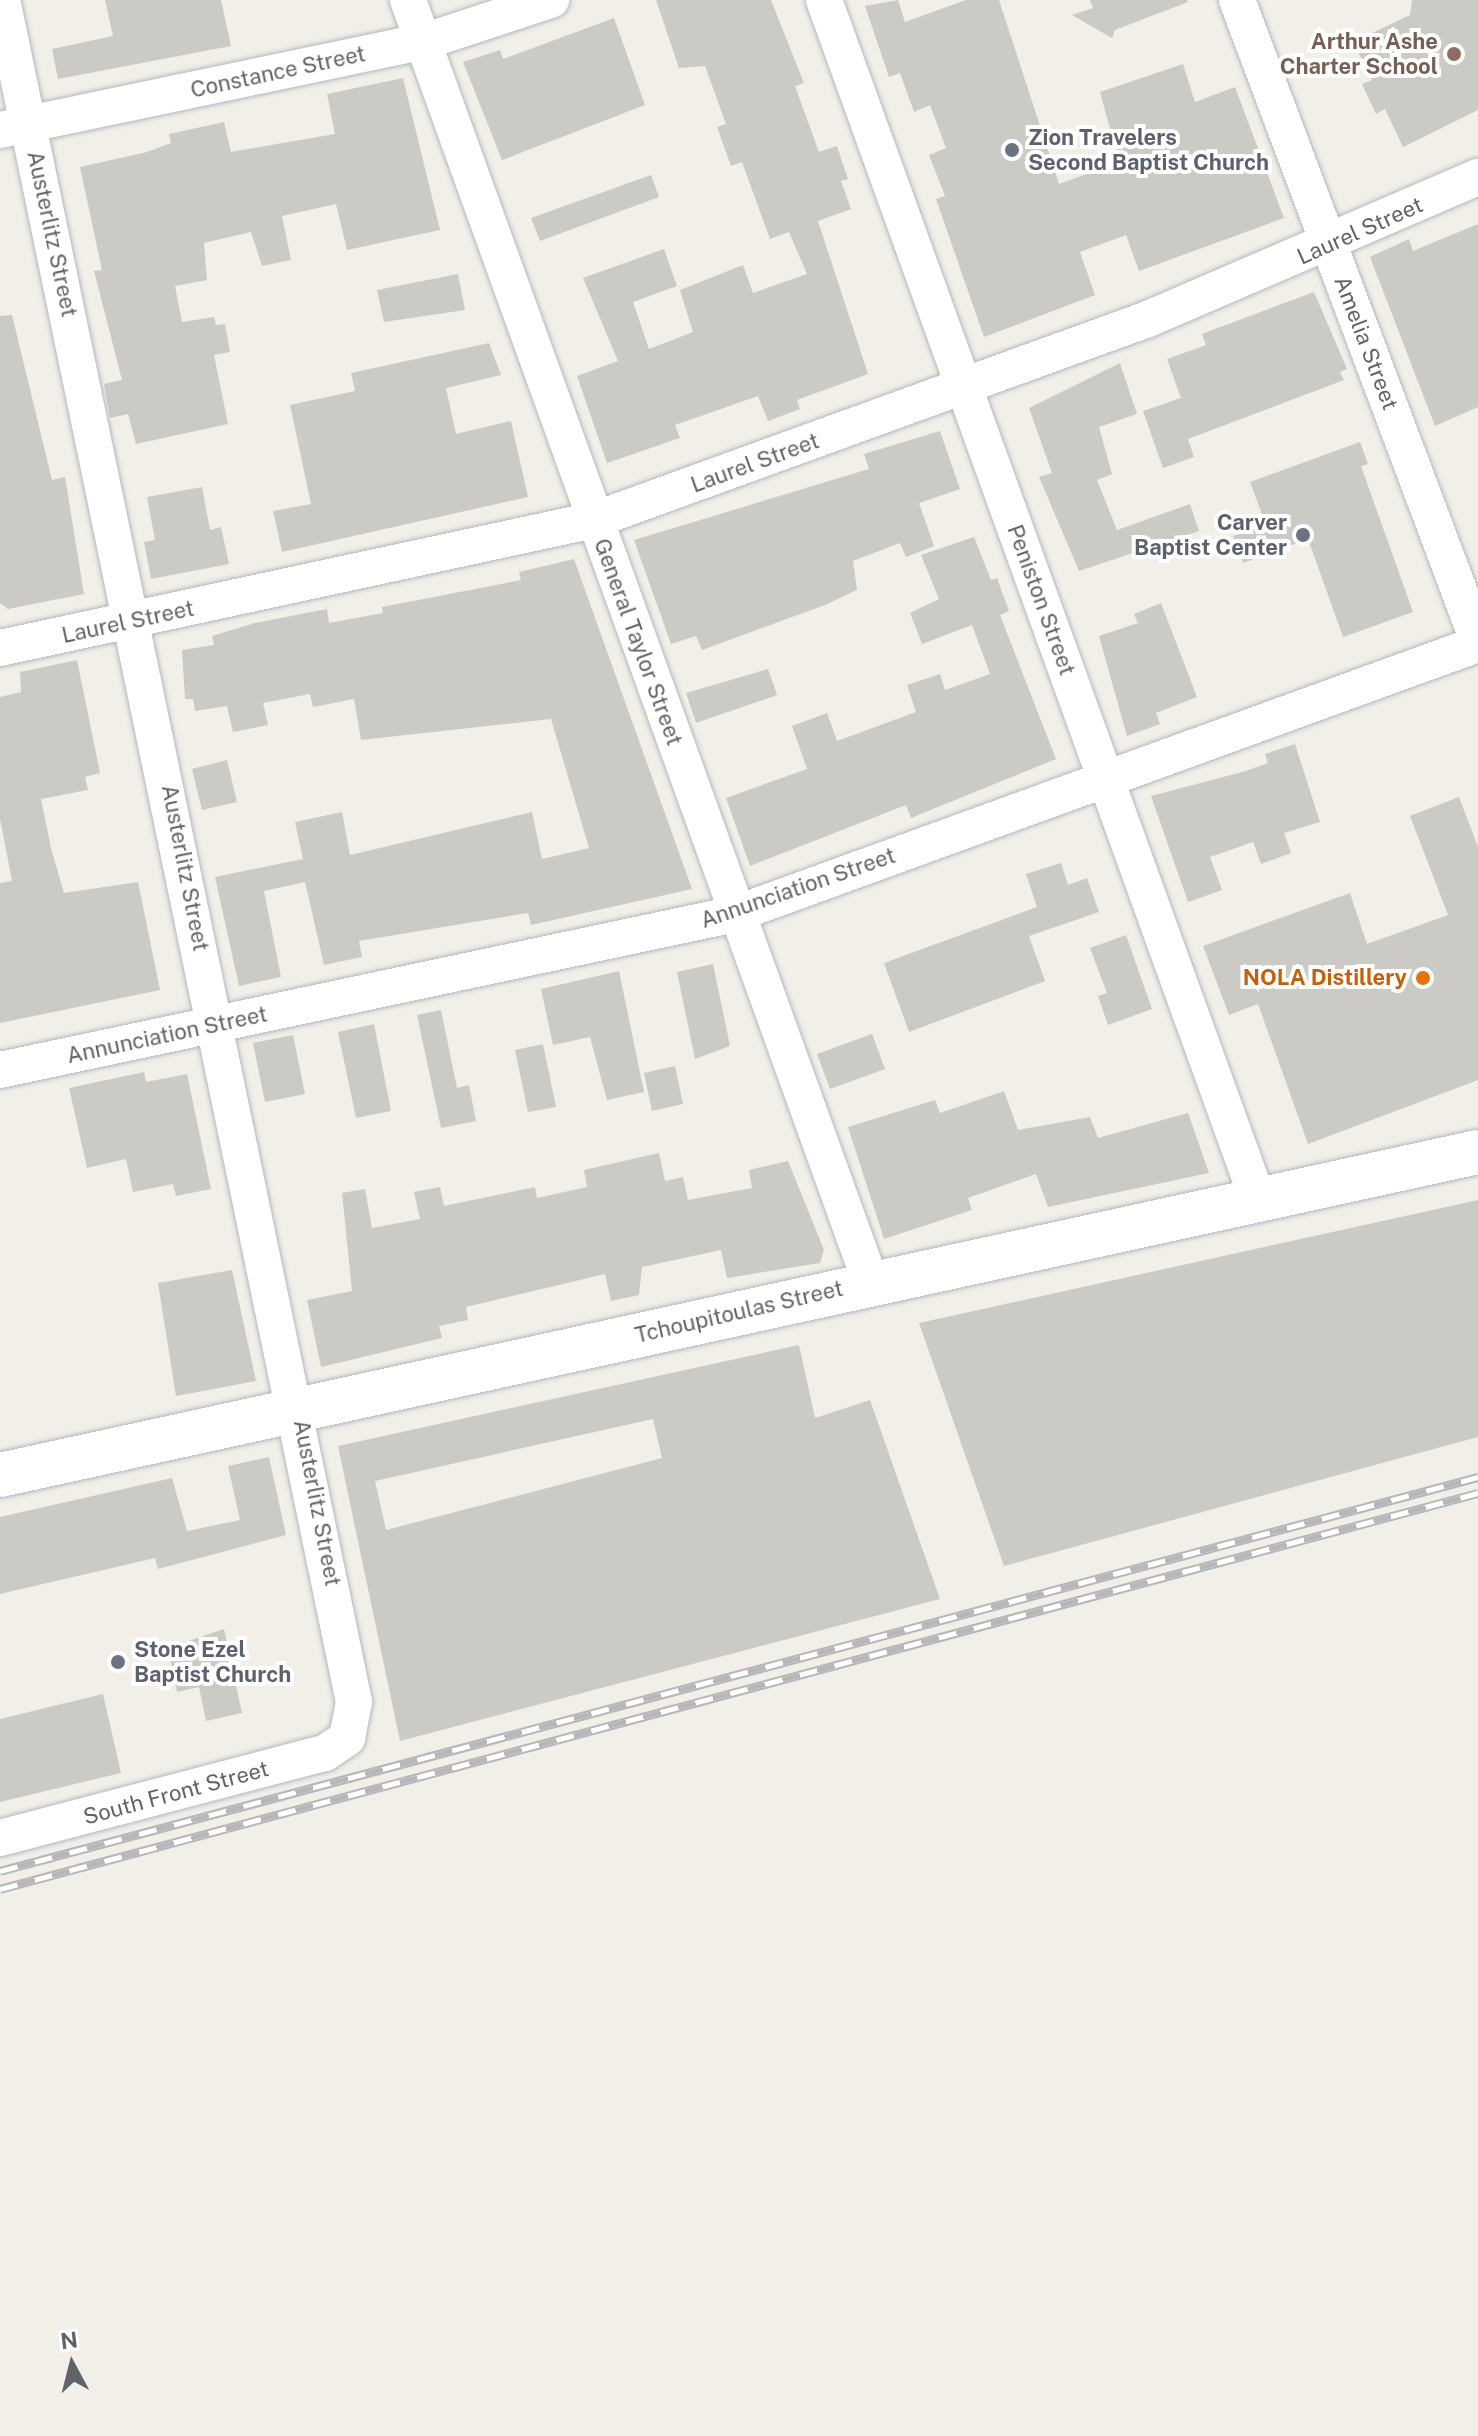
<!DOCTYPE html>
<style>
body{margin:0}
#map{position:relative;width:1478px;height:2436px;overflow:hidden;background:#f1efe8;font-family:"Public Sans",sans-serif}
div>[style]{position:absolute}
.building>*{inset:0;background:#cccac5}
.roads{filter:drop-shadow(0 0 2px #b5b8bc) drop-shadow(0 0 2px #b5b8bc)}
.street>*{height:36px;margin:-18px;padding:0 18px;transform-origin:18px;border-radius:18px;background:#fff}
.secondary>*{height:44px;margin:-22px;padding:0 22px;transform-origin:22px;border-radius:22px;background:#fff}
.rail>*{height:9px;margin-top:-4.5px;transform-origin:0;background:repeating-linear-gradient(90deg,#fff 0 18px,#b6b7b8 0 36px);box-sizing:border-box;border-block:2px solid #b6b7b8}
.dots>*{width:22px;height:22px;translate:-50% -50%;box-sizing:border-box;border:4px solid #fff;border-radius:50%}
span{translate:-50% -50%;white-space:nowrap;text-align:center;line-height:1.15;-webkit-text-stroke:8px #fff;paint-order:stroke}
.education-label{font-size:22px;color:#785e54;font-weight:700}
.right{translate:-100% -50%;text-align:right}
.street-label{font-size:22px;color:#5f6368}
.worship-label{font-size:22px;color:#5b616d;font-weight:700}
.left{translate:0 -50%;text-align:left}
.food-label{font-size:22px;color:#c56008;font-weight:700}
.north{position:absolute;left:32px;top:2324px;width:80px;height:80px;-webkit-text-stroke:6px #fff;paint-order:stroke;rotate:353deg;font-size:22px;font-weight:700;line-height:32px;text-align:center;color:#5f6368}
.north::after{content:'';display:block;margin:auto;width:28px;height:36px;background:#5f6368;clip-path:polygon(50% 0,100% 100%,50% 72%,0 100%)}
</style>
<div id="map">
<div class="building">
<div style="clip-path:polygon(105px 0,221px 0,231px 46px,58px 79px,52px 49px,113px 36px)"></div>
<div style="clip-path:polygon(656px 0,771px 0,804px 83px,795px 86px,819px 152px,837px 146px,848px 179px,841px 181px,851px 209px,818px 221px,868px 374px,797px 400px,800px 409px,768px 421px,758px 396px,675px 425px,680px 438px,607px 463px,577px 376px,618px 361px,583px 278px,664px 249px,677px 286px,633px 302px,649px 349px,693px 332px,680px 290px,743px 265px,753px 293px,807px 274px,789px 232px,770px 239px,742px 162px,731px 166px,717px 127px,726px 124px,705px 66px,679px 68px)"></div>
<div style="clip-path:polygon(898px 0,905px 22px,966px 0,999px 0,1059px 184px,1119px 162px,1100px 92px,1183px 64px,1195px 102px,1235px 87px,1284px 218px,1139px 271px,1126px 235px,1080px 252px,1095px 295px,984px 337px,936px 199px,945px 196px,929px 155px,946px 148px,930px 105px,914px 112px,900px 73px,889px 77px,865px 6px)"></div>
<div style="clip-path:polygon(1090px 0,1187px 0,1188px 2px,1115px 30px,1112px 38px,1072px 15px,1093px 8px)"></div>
<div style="clip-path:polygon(1412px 0,1478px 0,1478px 110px,1403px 147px,1385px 109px,1376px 114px,1362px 84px,1372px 80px,1353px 42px,1410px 15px)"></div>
<div style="clip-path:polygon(614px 18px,645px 105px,502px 160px,463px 62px,500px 50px,503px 59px)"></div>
<div style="clip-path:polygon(403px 78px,440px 230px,347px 250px,336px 204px,282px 216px,291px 260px,262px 266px,251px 232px,204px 243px,207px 280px,175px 286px,182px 322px,214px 317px,216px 325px,225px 324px,230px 352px,214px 355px,228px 424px,136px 444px,128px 414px,110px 418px,104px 384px,122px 380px,94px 271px,102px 270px,80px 167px,147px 152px,171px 143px,169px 134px,224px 122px,231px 152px,335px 134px,327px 94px)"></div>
<div style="clip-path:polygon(651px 175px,659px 197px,540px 241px,531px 218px)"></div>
<div style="clip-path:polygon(1478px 224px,1478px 407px,1435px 426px,1370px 257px,1409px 239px,1413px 251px)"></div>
<div style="clip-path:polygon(458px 274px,465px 310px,384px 322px,377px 290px)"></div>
<div style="clip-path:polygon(1314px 292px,1347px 369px,1340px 372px,1344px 380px,1188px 439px,1194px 457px,1163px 468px,1143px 411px,1181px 398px,1167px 359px,1206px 345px,1202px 334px)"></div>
<div style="clip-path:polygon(12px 315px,52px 480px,65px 477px,84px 594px,8px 609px,0 603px,0 316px)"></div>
<div style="clip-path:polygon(489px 343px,501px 375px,446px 388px,456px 434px,511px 421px,528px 497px,282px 552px,273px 511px,311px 504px,290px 405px,355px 391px,351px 373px)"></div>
<div style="clip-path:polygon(1120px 363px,1137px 414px,1099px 427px,1112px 474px,1097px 480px,1117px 530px,1190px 504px,1199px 531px,1079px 571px,1039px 477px,1052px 473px,1029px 408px)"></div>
<div style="clip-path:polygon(940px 431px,960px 489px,919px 503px,934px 546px,906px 557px,900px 543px,853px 561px,857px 590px,825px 605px,702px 650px,696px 636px,671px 644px,634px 540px,869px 469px,864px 454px)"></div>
<div style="clip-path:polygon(1360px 442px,1368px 464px,1361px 466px,1413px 612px,1343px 637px,1308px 539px,1243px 563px,1233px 536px,1266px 525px,1250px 482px)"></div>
<div style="clip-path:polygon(202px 487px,210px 530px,221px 527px,229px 564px,151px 579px,144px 542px,155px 540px,147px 497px)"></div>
<div style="clip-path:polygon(974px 537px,991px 580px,997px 578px,1009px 611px,1000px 615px,1056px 759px,911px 818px,906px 805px,750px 866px,726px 798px,807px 769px,792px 726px,827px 713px,837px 741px,916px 712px,907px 685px,940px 674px,945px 690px,990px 674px,972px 625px,922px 644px,910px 613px,939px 599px,921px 555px)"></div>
<div style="clip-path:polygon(574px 559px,692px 889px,531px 925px,528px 913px,359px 941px,362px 957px,324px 965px,305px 882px,264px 891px,281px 977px,239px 986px,215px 877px,303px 859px,295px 822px,342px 812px,350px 855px,532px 812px,542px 859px,589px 848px,551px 719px,361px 740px,354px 699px,313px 707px,310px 694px,263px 703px,268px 725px,233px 732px,227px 706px,195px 711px,193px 699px,185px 699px,182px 650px,214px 645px,212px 636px,255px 623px,327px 609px,329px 623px,383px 613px,382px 607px,521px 580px,519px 572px)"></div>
<div style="clip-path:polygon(1161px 603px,1197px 697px,1156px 713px,1160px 724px,1127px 736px,1099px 636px,1138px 623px,1134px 614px)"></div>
<div style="clip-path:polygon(77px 660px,100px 773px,85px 777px,88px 790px,41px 799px,51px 848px,64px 893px,138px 882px,160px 990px,0 1023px,0 883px,12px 881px,0 819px,0 697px,21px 692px,20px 672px)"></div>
<div style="clip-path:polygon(768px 669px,777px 695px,696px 723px,686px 693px)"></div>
<div style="clip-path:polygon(1295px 744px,1320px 822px,1284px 833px,1291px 853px,1261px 864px,1253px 842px,1210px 857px,1222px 890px,1188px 902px,1151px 796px,1246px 771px,1268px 763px,1265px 754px)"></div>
<div style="clip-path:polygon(227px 760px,237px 802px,202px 810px,192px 769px)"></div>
<div style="clip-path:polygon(1459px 797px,1478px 847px,1478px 1080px,1308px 1144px,1258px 1004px,1229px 1015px,1203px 946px,1350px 893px,1367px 944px,1448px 915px,1410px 816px)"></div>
<div style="clip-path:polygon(1061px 863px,1068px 885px,1087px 878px,1099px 912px,1029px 936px,1045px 981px,909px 1032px,884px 963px,1037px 907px,1026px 874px)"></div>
<div style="clip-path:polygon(1126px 935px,1152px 1009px,1108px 1025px,1098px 996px,1107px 993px,1090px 948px)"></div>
<div style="clip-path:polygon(713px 964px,730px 1046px,695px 1059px,677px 972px)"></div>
<div style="clip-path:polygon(619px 971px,644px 1092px,607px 1100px,590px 1037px,553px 1045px,541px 989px)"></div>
<div style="clip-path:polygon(441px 1010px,457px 1088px,469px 1085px,476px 1121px,441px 1128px,417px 1015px)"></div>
<div style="clip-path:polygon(374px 1024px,391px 1111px,356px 1118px,338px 1032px)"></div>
<div style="clip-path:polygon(872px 1034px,885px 1069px,830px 1089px,817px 1054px)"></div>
<div style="clip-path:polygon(293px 1035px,305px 1094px,265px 1102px,253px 1043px)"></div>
<div style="clip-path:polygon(543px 1044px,556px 1107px,528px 1112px,515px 1050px)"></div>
<div style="clip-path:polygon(675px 1066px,683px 1104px,652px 1111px,644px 1073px)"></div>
<div style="clip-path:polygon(144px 1072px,146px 1082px,187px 1074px,211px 1189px,176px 1196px,173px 1184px,133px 1192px,126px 1159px,87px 1168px,69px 1088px)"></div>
<div style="clip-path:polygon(1004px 1091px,1018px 1130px,1090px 1117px,1098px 1138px,1188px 1113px,1209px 1173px,1048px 1207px,1036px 1174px,968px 1198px,972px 1210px,884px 1239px,848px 1127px,935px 1100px,940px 1113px)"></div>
<div style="clip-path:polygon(659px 1153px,665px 1181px,683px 1177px,688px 1200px,752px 1188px,749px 1170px,788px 1161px,824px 1250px,820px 1263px,727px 1278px,721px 1250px,642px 1267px,639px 1295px,611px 1301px,605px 1274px,466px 1307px,468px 1320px,439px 1326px,442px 1338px,321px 1367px,307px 1300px,352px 1291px,342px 1193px,365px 1189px,372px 1228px,420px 1219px,414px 1192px,440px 1187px,444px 1206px,535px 1187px,537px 1198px,587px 1187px,584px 1170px)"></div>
<div style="clip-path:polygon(1478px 1200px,1478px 1437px,1004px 1566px,919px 1323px)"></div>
<div style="clip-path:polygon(232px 1270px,256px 1381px,176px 1396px,158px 1283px)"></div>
<div style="clip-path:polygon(evenodd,799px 1345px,815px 1418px,870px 1400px,940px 1599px,400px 1741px,338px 1446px,799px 1345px,653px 1419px,662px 1458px,386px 1530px,375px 1481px,653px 1419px)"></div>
<div style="clip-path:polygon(269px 1457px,286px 1535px,158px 1569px,155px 1558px,0 1594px,0 1517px,172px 1478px,187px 1531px,240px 1520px,228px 1466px)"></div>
<div style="clip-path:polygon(224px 1629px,242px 1713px,206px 1721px,199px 1687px,177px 1692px,168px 1648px)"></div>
<div style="clip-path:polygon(103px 1694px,121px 1773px,0 1802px,0 1719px)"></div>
</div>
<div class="roads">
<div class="street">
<div style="left:408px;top:0;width:1364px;rotate:70.16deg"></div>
<div style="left:824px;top:0;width:1276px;rotate:70.12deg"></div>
<div style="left:1237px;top:0;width:685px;rotate:69.39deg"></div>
<div style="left:0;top:130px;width:432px;rotate:-11.8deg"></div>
<div style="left:423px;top:42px;width:135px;rotate:-18.2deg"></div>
<div style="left:0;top:648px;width:608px;rotate:-12.16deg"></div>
<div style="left:594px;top:520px;width:589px;rotate:-19.94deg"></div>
<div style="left:1148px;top:319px;width:359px;rotate:-23.3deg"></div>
<div style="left:0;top:1070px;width:751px;rotate:-11.98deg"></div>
<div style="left:735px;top:914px;width:791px;rotate:-19.97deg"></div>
<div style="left:0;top:1838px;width:336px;rotate:-14.7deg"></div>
<div style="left:325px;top:1753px;width:27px;rotate:-34deg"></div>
<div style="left:347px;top:1738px;width:37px;rotate:-79deg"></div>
<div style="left:354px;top:1702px;width:1738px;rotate:-101.68deg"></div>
</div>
<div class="secondary">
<div style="left:0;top:1475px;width:1513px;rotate:-12.33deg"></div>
</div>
</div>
<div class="rail">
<div style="left:0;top:1871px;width:1530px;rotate:-14.93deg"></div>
<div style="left:0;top:1889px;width:1530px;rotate:-15deg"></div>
</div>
<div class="dots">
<div style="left:1454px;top:54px;background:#8d6e63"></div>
<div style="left:1012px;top:150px;background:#6b7280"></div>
<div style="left:1303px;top:535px;background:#6b7280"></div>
<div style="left:1423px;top:978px;background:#e8710a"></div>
<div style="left:118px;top:1662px;background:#6b7280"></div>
</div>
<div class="education-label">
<span class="right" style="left:1438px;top:54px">Arthur Ashe<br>Charter School</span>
</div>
<div class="street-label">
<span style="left:278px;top:72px;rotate:-12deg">Constance Street</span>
<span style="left:1360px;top:231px;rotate:-24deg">Laurel Street</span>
<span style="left:52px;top:234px;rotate:78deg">Austerlitz Street</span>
<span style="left:1366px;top:343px;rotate:69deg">Amelia Street</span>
<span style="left:755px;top:463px;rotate:-20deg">Laurel Street</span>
<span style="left:1041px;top:600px;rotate:70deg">Peniston Street</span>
<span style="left:128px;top:622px;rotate:-12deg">Laurel Street</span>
<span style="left:638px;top:642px;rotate:70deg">General Taylor Street</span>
<span style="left:185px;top:868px;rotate:79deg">Austerlitz Street</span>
<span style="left:798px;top:888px;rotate:-19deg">Annunciation Street</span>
<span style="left:167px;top:1035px;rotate:-12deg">Annunciation Street</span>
<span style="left:739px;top:1312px;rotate:-13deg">Tchoupitoulas Street</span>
<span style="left:317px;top:1503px;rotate:79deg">Austerlitz Street</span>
<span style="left:176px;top:1793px;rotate:-15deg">South Front Street</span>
</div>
<div class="worship-label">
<span class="left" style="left:1028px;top:150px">Zion Travelers<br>Second Baptist Church</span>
<span class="right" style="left:1287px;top:535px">Carver<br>Baptist Center</span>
<span class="left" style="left:134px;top:1662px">Stone Ezel<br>Baptist Church</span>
</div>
<div class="food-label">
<span class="right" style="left:1407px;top:978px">NOLA Distillery</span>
</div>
<div class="north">N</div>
</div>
